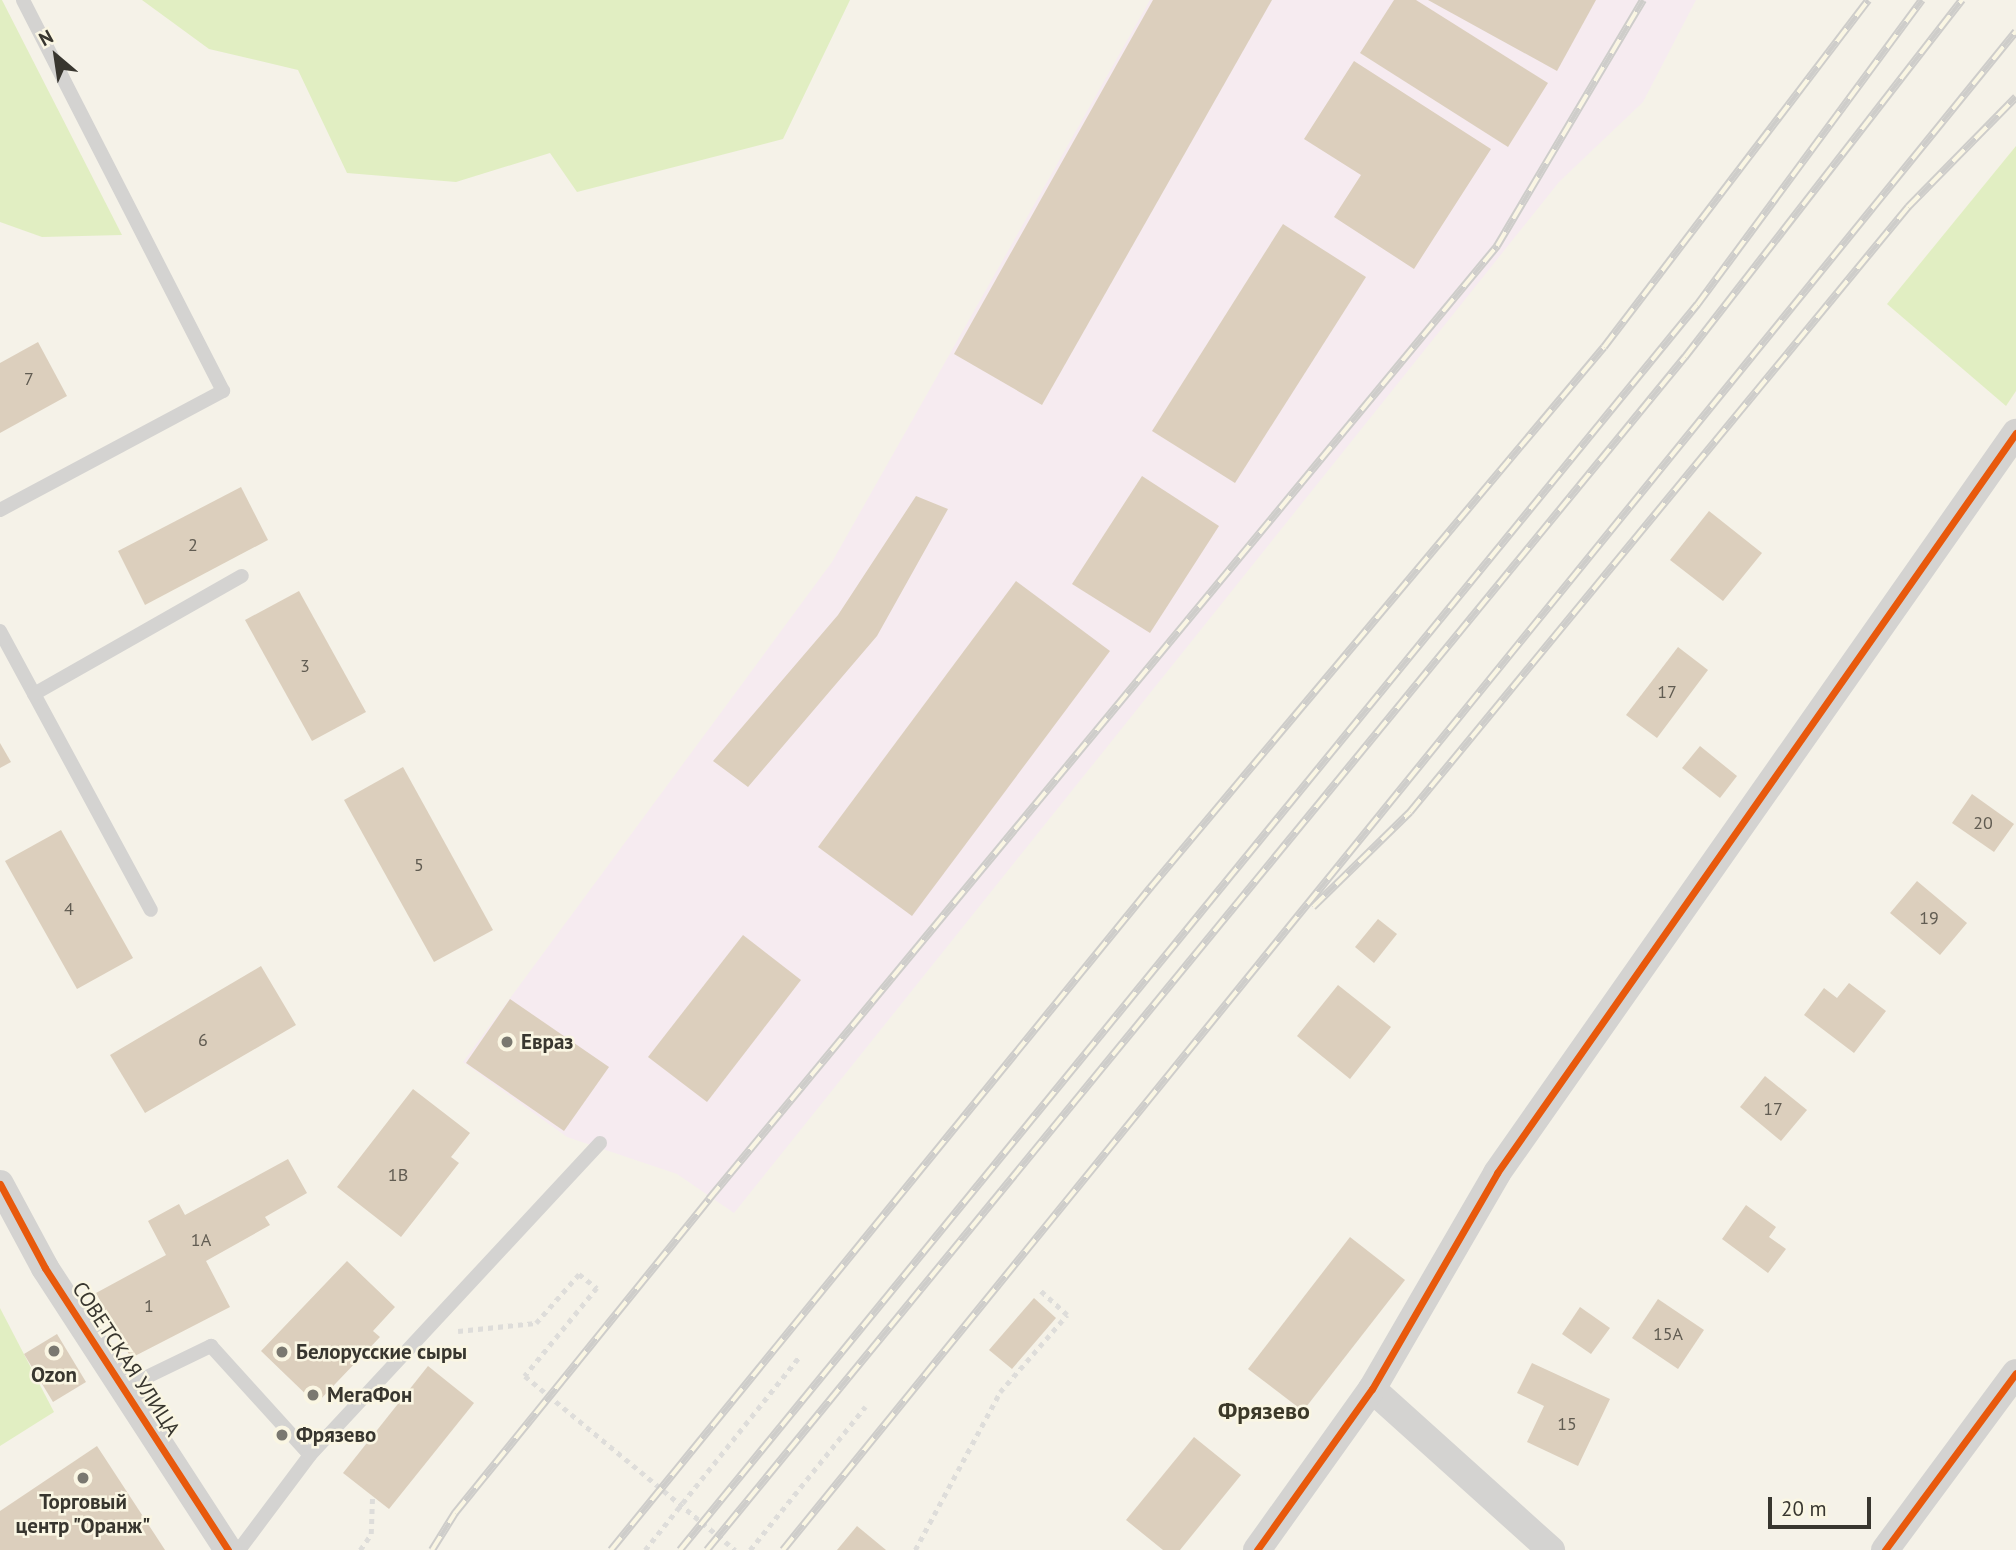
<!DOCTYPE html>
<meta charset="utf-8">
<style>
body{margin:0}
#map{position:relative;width:2016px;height:1550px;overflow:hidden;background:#f5f2e8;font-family:"PT Sans",sans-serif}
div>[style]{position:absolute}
.commercial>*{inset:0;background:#f6ebf0}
.green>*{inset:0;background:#e1eec2}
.building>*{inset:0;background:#dccfbd}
.path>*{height:4.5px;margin-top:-2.25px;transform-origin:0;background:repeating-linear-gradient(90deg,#deddda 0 5px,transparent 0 10px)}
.service>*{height:14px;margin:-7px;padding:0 7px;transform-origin:7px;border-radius:7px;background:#d4d3d1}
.minor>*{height:28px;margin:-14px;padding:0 14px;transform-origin:14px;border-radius:14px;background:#d4d3d1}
.rail>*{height:8px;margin-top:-4px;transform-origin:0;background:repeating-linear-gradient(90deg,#faf6e3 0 16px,#cecdca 0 32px);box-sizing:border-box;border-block:2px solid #cecdca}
.cycleway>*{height:7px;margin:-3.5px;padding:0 3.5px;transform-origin:3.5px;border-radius:3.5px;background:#e8590c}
.dots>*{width:19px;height:19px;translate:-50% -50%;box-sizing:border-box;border:4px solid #faf6e3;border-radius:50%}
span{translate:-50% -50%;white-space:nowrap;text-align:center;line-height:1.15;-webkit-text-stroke:5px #faf6e3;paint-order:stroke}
.number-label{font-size:18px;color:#615c52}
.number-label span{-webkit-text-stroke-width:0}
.poi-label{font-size:21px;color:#38362f;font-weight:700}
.left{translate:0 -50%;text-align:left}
.street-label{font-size:21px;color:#38362f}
.quarter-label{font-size:24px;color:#3c3929;font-weight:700}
.north{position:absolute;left:21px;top:21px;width:70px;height:70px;-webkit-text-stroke:5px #faf6e3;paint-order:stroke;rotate:331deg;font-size:19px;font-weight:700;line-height:28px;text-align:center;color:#38362f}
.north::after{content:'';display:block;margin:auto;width:24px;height:32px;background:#38362f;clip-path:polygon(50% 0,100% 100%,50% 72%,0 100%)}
.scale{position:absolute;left:1768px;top:1497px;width:103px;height:32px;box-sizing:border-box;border:4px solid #38362f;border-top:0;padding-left:9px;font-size:21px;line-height:24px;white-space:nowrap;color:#38362f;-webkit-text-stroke:5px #faf6e3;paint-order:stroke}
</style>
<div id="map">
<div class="commercial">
<div style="clip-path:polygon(1150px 0,1696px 0,1643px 102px,1559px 182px,734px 1213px,677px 1174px,567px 1137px,463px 1062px,832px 562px)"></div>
</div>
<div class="green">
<div style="clip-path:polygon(0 0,2px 0,122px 235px,42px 237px,0 222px)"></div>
<div style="clip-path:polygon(142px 0,850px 0,783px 139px,577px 192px,550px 153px,456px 182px,347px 173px,298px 70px,209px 49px)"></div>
<div style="clip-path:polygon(2016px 146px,2016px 391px,2006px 406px,1887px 304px)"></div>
<div style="clip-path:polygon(0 1308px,54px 1412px,0 1446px)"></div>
</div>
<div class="building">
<div style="clip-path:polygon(1153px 0,1272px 0,1042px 405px,954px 354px)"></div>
<div style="clip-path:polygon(1394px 0,1416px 0,1548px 83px,1508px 147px,1360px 53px)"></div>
<div style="clip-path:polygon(1428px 0,1596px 0,1557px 71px)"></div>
<div style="clip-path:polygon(1354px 61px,1491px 149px,1414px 269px,1334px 217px,1361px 175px,1304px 139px)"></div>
<div style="clip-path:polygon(1283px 224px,1366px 277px,1235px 483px,1152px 431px)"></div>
<div style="clip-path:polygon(38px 342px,67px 396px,0 433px,0 363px)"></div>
<div style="clip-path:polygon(1142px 476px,1219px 526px,1150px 633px,1072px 584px)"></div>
<div style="clip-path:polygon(241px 487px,268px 540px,145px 605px,118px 551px)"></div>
<div style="clip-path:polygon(916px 496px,948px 509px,877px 636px,748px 787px,713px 761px,838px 615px)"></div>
<div style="clip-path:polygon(1709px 511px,1762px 553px,1723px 601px,1670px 560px)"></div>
<div style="clip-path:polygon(1016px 581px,1110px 651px,912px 916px,818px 847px)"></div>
<div style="clip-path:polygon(299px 591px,366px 712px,312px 741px,245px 620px)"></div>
<div style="clip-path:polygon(1678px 647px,1708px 670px,1657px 738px,1626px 715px)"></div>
<div style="clip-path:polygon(0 743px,11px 762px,0 768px)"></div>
<div style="clip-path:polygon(1700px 746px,1737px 776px,1720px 798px,1682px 768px)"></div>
<div style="clip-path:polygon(403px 767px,493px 930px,434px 962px,344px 800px)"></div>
<div style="clip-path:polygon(1972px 794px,2014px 824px,1994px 852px,1952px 823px)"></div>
<div style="clip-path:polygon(61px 830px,133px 958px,77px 989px,5px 861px)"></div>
<div style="clip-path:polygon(1917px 881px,1967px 923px,1940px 955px,1890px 913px)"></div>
<div style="clip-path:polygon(1378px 919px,1397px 934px,1374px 963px,1355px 947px)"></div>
<div style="clip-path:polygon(743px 935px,801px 980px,707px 1102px,648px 1057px)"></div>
<div style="clip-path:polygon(261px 966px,296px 1025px,145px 1113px,110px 1055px)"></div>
<div style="clip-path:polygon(1849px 983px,1886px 1011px,1854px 1053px,1804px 1015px,1824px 988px,1837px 998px)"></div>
<div style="clip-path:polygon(1338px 985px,1391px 1027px,1350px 1079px,1297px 1036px)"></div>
<div style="clip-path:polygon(510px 999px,609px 1067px,564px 1131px,466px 1063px)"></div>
<div style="clip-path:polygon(1765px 1076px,1807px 1110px,1781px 1141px,1740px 1107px)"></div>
<div style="clip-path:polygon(413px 1089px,470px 1133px,451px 1157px,459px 1163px,401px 1237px,337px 1187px)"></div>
<div style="clip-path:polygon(288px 1159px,307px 1193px,265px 1217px,270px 1225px,206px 1261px,230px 1307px,131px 1358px,96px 1293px,166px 1255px,148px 1221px,179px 1204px,185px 1215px)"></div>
<div style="clip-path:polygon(1746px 1205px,1776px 1227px,1769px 1237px,1786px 1249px,1768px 1273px,1722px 1239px)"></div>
<div style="clip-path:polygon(1350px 1237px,1405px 1280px,1303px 1411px,1248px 1369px)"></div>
<div style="clip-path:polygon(347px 1261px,395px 1307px,373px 1331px,380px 1337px,316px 1404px,261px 1351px)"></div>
<div style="clip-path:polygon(1034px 1298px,1056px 1318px,1012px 1369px,989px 1350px)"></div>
<div style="clip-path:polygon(1658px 1299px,1704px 1330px,1678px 1369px,1632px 1338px)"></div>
<div style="clip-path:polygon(1580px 1307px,1610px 1328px,1591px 1354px,1562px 1334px)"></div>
<div style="clip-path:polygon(57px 1334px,86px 1382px,53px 1402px,24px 1354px)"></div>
<div style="clip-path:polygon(1532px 1363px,1610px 1399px,1578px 1466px,1527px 1442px,1544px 1406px,1517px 1393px)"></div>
<div style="clip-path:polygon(428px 1366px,474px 1403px,389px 1509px,343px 1473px)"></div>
<div style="clip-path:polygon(1194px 1437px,1241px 1475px,1180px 1550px,1163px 1550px,1126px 1520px)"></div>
<div style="clip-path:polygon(97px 1446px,165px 1550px,0 1550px,0 1511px)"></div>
<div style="clip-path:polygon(857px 1526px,886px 1550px,837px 1550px)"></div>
</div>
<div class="path">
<div style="left:458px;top:1331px;width:78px;rotate:-5.9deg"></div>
<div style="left:536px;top:1323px;width:65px;rotate:-48.7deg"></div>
<div style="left:579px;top:1274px;width:23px;rotate:38deg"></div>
<div style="left:597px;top:1288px;width:114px;rotate:129.3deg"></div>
<div style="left:525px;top:1376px;width:273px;rotate:39.6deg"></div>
<div style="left:360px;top:1550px;width:19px;rotate:-55deg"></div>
<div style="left:371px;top:1534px;width:38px;rotate:-88deg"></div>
<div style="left:645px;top:1550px;width:248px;rotate:-51.4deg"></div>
<div style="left:750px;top:1550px;width:184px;rotate:-51.2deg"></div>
<div style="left:915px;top:1550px;width:179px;rotate:-61.7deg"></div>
<div style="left:1000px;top:1392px;width:102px;rotate:-49deg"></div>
<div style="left:1067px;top:1315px;width:36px;rotate:-138deg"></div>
</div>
<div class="service">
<div style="left:0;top:510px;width:253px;rotate:-28.1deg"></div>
<div style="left:223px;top:391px;width:439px;rotate:-117.1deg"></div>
<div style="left:0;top:631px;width:317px;rotate:61.6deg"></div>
<div style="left:34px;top:694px;width:239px;rotate:-29.6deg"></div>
<div style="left:124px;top:1388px;width:97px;rotate:-25.8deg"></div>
<div style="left:211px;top:1346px;width:147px;rotate:47.8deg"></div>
<div style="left:239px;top:1550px;width:119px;rotate:-53.2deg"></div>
<div style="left:310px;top:1455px;width:426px;rotate:-47.1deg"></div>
</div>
<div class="minor">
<div style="left:0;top:1184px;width:95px;rotate:61.8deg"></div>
<div style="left:45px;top:1268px;width:336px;rotate:57deg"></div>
<div style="left:1372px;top:1389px;width:241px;rotate:42deg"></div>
<div style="left:1257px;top:1550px;width:198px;rotate:-54.5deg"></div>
<div style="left:1372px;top:1389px;width:250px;rotate:-59.9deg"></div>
<div style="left:1497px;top:1173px;width:904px;rotate:-54.96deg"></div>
<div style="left:1885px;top:1550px;width:220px;rotate:-53.5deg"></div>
</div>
<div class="rail">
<div style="left:1313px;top:907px;width:136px;rotate:-44.4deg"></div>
<div style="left:1410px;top:812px;width:784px;rotate:-50.54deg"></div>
<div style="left:1908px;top:207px;width:154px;rotate:-45.5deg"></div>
<div style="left:432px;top:1550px;width:44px;rotate:-58.1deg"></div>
<div style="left:455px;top:1513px;width:404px;rotate:-51deg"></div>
<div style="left:709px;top:1199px;width:1237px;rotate:-50.41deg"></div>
<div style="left:1497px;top:246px;width:286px;rotate:-59.3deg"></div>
<div style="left:611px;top:1550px;width:854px;rotate:-50.85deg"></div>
<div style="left:1150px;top:888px;width:706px;rotate:-50deg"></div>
<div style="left:1604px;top:347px;width:436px;rotate:-52.7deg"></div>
<div style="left:680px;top:1550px;width:1608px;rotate:-50.76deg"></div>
<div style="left:1697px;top:305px;width:379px;rotate:-53.6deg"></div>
<div style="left:707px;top:1550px;width:1543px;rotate:-50.66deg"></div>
<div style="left:1685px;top:357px;width:452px;rotate:-52.2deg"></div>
<div style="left:783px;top:1550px;width:1956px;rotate:-50.93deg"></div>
</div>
<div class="cycleway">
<div style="left:0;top:1184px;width:95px;rotate:61.8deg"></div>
<div style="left:45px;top:1268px;width:336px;rotate:57deg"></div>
<div style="left:1257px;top:1550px;width:198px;rotate:-54.5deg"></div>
<div style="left:1372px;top:1389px;width:250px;rotate:-59.9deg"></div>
<div style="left:1497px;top:1173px;width:904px;rotate:-54.96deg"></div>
<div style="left:1885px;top:1550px;width:220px;rotate:-53.5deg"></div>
</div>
<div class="dots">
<div style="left:507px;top:1042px;background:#7a7870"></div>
<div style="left:54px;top:1351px;background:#7a7870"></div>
<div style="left:282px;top:1352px;background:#7a7870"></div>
<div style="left:313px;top:1395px;background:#7a7870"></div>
<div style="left:282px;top:1435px;background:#7a7870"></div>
<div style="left:83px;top:1478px;background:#7a7870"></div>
</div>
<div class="number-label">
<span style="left:29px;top:379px">7</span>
<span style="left:193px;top:545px">2</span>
<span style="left:305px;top:666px">3</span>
<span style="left:1667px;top:692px">17</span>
<span style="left:1983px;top:823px">20</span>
<span style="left:419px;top:865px">5</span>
<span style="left:69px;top:909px">4</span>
<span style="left:1929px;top:918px">19</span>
<span style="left:203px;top:1040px">6</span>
<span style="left:1773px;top:1109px">17</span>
<span style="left:398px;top:1175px">1В</span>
<span style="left:201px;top:1240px">1А</span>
<span style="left:149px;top:1306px">1</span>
<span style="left:1668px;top:1334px">15А</span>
<span style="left:1567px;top:1424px">15</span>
</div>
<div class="poi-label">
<span class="left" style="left:521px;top:1042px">Евраз</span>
<span class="left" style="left:296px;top:1352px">Белорусские сыры</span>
<span style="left:54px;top:1375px">Ozon</span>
<span class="left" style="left:327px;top:1395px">МегаФон</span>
<span class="left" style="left:296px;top:1435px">Фрязево</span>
<span style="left:83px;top:1514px">Торговый<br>центр "Оранж"</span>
</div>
<div class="street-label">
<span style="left:126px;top:1359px;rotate:57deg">СОВЕТСКАЯ УЛИЦА</span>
</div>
<div class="quarter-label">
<span style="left:1264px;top:1411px">Фрязево</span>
</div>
<div class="north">N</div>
<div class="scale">20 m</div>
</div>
